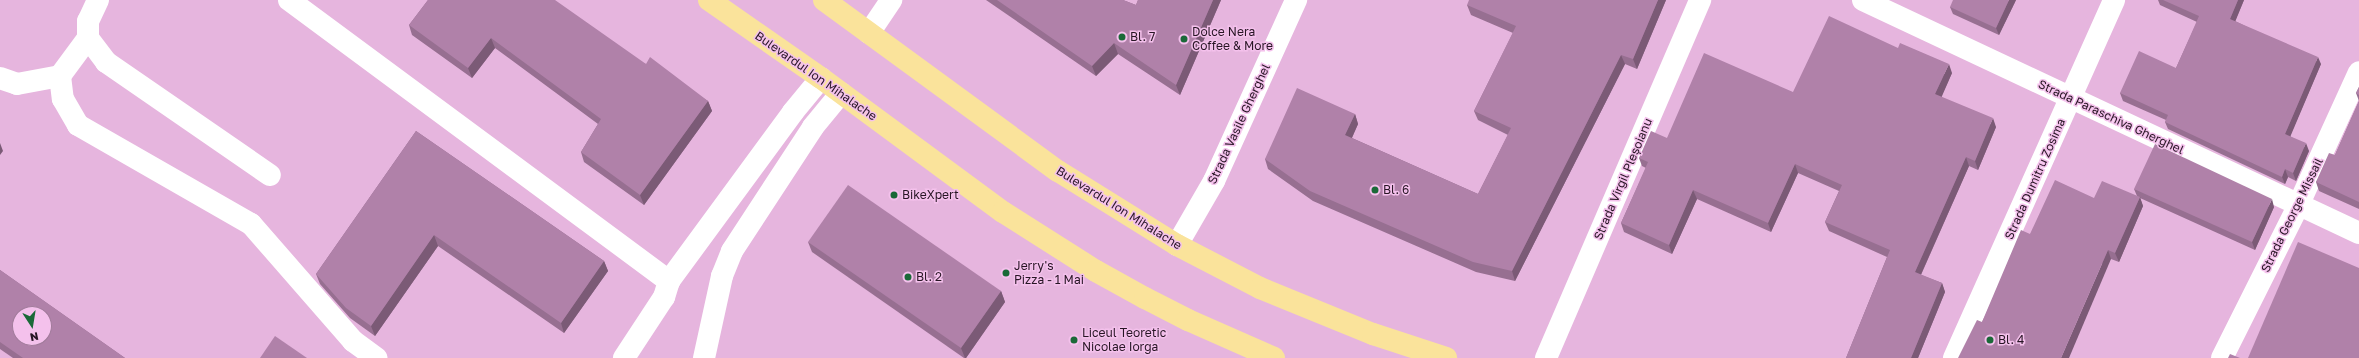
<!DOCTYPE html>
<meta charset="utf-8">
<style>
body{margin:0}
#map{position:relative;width:2359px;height:358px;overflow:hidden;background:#e6b5de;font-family:"Golos Text",sans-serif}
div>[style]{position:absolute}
.minor>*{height:22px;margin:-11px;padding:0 11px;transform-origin:11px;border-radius:11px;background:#fff}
.major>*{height:22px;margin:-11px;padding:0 11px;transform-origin:11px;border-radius:11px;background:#fae39b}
.wall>*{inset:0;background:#976f91}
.shaded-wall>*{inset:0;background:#7b5a76}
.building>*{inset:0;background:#b081a9}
.dots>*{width:11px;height:11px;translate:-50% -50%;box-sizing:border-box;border:2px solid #f4c1ec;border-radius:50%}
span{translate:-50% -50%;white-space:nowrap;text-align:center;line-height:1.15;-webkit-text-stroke:3px #f4c1ec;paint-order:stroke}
.poi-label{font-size:12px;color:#271524}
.left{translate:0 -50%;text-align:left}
.street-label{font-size:12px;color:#271524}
.north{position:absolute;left:12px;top:306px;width:40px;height:40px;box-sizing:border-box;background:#f4c1ec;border:1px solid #a27c9c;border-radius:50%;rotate:168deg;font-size:11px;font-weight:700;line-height:16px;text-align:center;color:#271524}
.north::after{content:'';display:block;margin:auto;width:14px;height:18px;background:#1a6938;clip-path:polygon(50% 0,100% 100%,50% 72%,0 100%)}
</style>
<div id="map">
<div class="minor">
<div style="left:98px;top:0;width:23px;rotate:115deg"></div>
<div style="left:88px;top:21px;width:17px;rotate:90deg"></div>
<div style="left:88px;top:38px;width:30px;rotate:53deg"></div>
<div style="left:106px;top:62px;width:199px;rotate:34.6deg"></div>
<div style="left:289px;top:0;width:473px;rotate:36.5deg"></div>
<div style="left:669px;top:281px;width:17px;rotate:107deg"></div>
<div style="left:664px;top:297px;width:73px;rotate:123.3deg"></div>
<div style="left:1863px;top:0;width:548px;rotate:25.16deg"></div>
<div style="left:869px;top:33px;width:40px;rotate:-56deg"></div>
<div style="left:88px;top:38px;width:47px;rotate:126.4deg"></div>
<div style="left:60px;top:76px;width:23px;rotate:83deg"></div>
<div style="left:63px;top:99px;width:30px;rotate:60deg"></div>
<div style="left:78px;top:125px;width:199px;rotate:29.8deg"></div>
<div style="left:251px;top:224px;width:155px;rotate:48.9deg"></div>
<div style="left:353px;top:341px;width:29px;rotate:36deg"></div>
<div style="left:0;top:78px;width:18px;rotate:19deg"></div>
<div style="left:17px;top:84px;width:44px;rotate:-10.5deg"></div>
<div style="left:1177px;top:245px;width:74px;rotate:-60deg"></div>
<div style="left:1214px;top:181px;width:199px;rotate:-65.6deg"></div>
<div style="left:669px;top:281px;width:210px;rotate:-53.7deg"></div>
<div style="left:793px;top:112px;width:44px;rotate:-50.5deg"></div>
<div style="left:704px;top:358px;width:84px;rotate:-77.6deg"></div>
<div style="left:722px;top:276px;width:27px;rotate:-68deg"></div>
<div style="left:732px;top:251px;width:148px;rotate:-56.8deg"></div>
<div style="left:813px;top:127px;width:44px;rotate:-50.5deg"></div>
<div style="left:1546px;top:358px;width:390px;rotate:-66.7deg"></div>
<div style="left:1954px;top:358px;width:392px;rotate:-65.9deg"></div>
<div style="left:2222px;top:358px;width:170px;rotate:-63.4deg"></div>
<div style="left:2298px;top:206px;width:147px;rotate:-65.5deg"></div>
</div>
<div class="major">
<div style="left:709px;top:0;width:136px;rotate:34.9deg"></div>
<div style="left:821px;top:78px;width:226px;rotate:36.4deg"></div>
<div style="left:1003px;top:212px;width:110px;rotate:32.4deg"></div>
<div style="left:1096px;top:271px;width:56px;rotate:28.9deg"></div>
<div style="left:1145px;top:298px;width:48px;rotate:27.1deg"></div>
<div style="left:1188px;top:320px;width:94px;rotate:23.8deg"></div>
<div style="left:824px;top:0;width:290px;rotate:36.2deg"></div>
<div style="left:1058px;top:171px;width:140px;rotate:31.9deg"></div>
<div style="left:1177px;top:245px;width:93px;rotate:27.4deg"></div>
<div style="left:1260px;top:288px;width:122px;rotate:22.2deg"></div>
<div style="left:1373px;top:334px;width:77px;rotate:18.2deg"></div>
</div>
<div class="wall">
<div style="clip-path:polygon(428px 0,646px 64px,708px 101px,712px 111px,644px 205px,584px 162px,581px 152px,598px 124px,495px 48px,472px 78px,412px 35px,409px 25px)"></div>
<div style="clip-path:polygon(986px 0,1123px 0,1136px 5px,1138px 0,1221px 0,1180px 95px,1118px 54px,1096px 76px)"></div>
<div style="clip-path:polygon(1666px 0,1637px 69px,1625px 64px,1515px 281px,1476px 272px,1313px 201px,1268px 169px,1265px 159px,1355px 114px,1358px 124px,1352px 138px,1478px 194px,1508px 135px,1478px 120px,1474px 111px,1513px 33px,1471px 15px,1467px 5px)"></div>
<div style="clip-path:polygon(2016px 0,1999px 35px,1953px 14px,1950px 7px)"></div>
<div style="clip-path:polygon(2158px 0,2244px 0,2235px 21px,2321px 64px,2290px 136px,2309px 151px,2296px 181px,2288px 177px,2285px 184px,2168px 129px,2165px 122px,2166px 120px,2123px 101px,2120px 93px,2176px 68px,2197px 22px,2160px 5px)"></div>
<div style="clip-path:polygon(1952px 73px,1941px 97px,1996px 127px,1978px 170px,1969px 166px,1921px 275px,1942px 283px,1945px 292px,1918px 358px,1846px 358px,1887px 257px,1829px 231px,1825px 222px,1839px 191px,1798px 173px,1771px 232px,1697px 199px,1672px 254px,1624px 232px,1621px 223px,1646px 168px,1642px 166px,1639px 158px,1667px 138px,1793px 92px)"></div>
<div style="clip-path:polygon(2359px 87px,2359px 101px,2356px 93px)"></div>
<div style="clip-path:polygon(2359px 101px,2359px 209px,2319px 191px,2316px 182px,2335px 155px)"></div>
<div style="clip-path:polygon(416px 131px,604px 261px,608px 271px,564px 333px,438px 246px,375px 336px,350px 318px,320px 284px,316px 274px)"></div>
<div style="clip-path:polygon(2134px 189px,2274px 207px,2255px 250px,2140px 198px,2143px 206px,2119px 262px,2111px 259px,1982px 322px,2030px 234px,2094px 198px,2137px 196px)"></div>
<div style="clip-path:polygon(808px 242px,1001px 291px,1005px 302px,966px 358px,964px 358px,812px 252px)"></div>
<div style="clip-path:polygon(0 270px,125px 358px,13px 358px,0 349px)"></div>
</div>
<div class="shaded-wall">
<div style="clip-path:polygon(1213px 0,1221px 0,1180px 95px,1176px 85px)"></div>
<div style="clip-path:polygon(1658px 0,1666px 0,1637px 69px,1633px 59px)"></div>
<div style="clip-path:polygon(2009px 0,2016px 0,1999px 35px,1996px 28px)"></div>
<div style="clip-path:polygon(2238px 0,2244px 0,2233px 27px,2230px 19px)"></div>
<div style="clip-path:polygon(491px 38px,495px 48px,472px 78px,468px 68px)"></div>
<div style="clip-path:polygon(1114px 43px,1118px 54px,1096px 76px,1092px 66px)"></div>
<div style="clip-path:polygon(1621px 55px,1625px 64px,1515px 281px,1512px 271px)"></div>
<div style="clip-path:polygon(2318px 57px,2321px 64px,2288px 142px,2285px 134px)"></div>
<div style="clip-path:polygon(1949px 64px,1952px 73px,1939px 103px,1935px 94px)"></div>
<div style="clip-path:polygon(708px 101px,712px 111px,644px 205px,640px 195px)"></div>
<div style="clip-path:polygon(1355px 114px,1358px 124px,1349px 144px,1345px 135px)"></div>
<div style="clip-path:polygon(1993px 118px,1996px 127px,1978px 170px,1975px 161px)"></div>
<div style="clip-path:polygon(0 143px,3px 151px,0 155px)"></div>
<div style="clip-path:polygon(2306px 143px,2309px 151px,2296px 181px,2293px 173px)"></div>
<div style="clip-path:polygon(1966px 157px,1969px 166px,1918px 281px,1915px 272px)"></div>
<div style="clip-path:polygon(1795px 164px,1798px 173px,1771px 232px,1768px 223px)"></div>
<div style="clip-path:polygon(2285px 169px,2288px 177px,2285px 184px,2282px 177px)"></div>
<div style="clip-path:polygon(1693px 190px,1697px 199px,1672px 254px,1669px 245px)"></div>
<div style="clip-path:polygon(2140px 197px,2143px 206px,2119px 262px,2115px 253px)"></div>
<div style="clip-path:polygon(2272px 199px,2274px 207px,2255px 250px,2252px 242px)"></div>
<div style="clip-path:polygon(434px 235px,438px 246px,375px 336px,371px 326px)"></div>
<div style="clip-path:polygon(2108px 250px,2111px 259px,2069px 358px,2061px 358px)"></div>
<div style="clip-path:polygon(604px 261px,608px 271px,564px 333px,561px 323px)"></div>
<div style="clip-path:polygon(1942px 283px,1945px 292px,1918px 358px,1911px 358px)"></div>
<div style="clip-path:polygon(1001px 291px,1005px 302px,966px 358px,965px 358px,961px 348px)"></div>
</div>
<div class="building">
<div style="clip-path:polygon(428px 0,555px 0,646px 64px,650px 57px,708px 101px,640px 195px,581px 152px,601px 119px,491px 38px,468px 68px,409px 25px)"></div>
<div style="clip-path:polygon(997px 0,1123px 0,1136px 5px,1138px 0,1213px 0,1176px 85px,1114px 43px,1092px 66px)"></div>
<div style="clip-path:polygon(1469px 0,1658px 0,1633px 59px,1621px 55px,1512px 271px,1473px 262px,1310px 191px,1265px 159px,1297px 88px,1355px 114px,1345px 135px,1478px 194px,1511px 128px,1474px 111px,1516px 26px,1467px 5px)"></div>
<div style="clip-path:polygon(1953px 0,2009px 0,1996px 28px,1950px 7px)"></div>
<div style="clip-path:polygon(2163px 0,2238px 0,2230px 19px,2318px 57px,2285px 134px,2306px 143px,2293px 173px,2285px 169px,2282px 177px,2165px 122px,2168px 115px,2120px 93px,2139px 51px,2176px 68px,2199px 16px)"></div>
<div style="clip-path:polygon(1829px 16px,1898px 48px,1900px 43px,1949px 64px,1935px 94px,1993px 118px,1975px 161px,1966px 157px,1915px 272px,1942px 283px,1911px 358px,1846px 358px,1890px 250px,1825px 222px,1842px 185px,1795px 164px,1768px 223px,1693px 190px,1669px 245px,1621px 223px,1648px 162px,1639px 158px,1651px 131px,1667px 138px,1704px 53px,1793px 92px)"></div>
<div style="clip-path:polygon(2359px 87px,2359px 95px,2356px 93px)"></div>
<div style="clip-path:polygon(2359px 101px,2359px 202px,2316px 182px,2329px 153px,2335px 155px)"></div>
<div style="clip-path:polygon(416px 131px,604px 261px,561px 323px,434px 235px,371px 326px,346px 308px,316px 274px)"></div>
<div style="clip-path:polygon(2155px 144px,2272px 199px,2252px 242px,2134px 189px)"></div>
<div style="clip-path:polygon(2055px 180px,2094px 198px,2102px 181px,2140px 197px,2115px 253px,2108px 250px,2061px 358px,1958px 358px,1977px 320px,1982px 322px,2021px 230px,2030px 234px)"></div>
<div style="clip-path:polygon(848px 185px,1001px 291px,961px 348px,808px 242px)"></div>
<div style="clip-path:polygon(2298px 242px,2359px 268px,2359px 358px,2248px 358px)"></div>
<div style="clip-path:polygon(evenodd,0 270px,125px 358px,23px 358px,0 342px,0 270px,20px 314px,44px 314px,44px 338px,20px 338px,20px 314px)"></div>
<div style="clip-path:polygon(275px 336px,307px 358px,260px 358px)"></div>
<div style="clip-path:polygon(2230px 354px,2240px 358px,2228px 358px)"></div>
</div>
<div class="dots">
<div style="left:1122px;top:37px;background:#1a6938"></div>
<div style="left:1184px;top:39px;background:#1a6938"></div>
<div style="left:1375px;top:190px;background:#1a6938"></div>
<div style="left:894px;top:195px;background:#1a6938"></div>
<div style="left:1006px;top:273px;background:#1a6938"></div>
<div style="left:908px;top:277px;background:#1a6938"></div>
<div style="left:1074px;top:340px;background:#1a6938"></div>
<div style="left:1990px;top:340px;background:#1a6938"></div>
</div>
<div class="poi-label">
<span class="left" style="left:1192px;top:39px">Dolce Nera<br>Coffee &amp; More</span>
<span class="left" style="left:1130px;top:37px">Bl. 7</span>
<span class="left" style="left:1383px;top:190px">Bl. 6</span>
<span class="left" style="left:902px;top:195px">BikeXpert</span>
<span class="left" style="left:1014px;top:273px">Jerry's<br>Pizza - 1 Mai</span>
<span class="left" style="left:916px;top:277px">Bl. 2</span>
<span class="left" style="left:1082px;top:340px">Liceul Teoretic<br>Nicolae Iorga</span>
<span class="left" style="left:1998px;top:340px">Bl. 4</span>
</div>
<div class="street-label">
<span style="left:816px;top:76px;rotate:35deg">Bulevardul Ion Mihalache</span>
<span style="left:2111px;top:117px;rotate:25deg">Strada Paraschiva Gherghel</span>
<span style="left:1239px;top:124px;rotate:-65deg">Strada Vasile Gherghel</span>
<span style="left:1623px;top:179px;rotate:-67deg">Strada Virgil Pleșoianu</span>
<span style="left:2035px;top:179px;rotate:-66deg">Strada Dumitru Zosima</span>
<span style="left:1119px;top:208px;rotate:32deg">Bulevardul Ion Mihalache</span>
<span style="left:2292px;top:215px;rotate:-64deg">Strada George Missail</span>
</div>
<div class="north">N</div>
</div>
